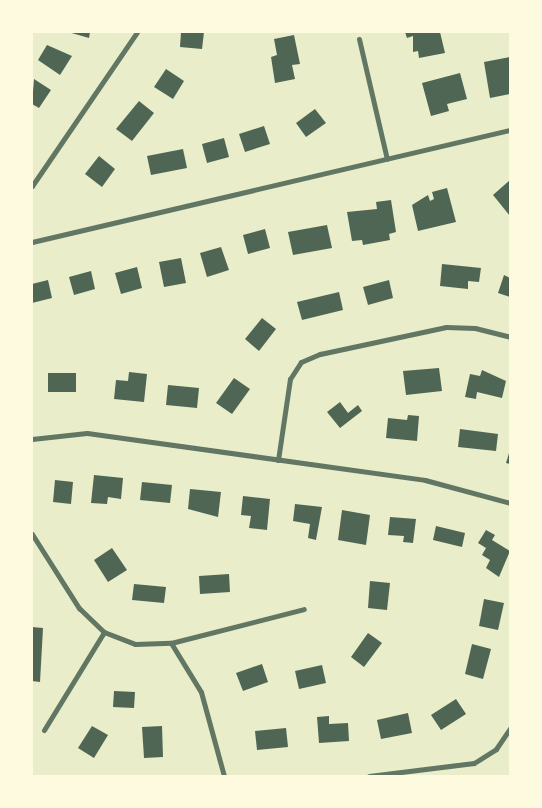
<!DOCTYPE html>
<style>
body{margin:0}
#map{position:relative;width:542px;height:808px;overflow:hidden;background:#e9edc9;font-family:"Fira Sans",sans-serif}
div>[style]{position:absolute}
.building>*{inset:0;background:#4f6655}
.minor>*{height:5px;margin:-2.5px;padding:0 2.5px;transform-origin:2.5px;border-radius:2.5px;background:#617663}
span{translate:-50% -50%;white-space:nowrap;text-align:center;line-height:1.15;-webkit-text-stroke:4.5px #fefae0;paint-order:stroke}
.frame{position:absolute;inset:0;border:33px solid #fefae0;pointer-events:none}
</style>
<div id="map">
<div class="building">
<div style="clip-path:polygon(68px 32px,90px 32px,89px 38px)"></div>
<div style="clip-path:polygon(181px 32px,204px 32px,202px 49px,180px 47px)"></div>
<div style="clip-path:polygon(405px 32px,440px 32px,445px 53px,419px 58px,418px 51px,413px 52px,413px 36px,407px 38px)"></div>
<div style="clip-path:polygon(294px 35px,300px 64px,292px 65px,295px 79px,275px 83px,271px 57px,277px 55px,274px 39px)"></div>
<div style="clip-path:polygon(47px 45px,72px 56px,60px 75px,38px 60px)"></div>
<div style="clip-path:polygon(510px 57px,510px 94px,490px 98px,484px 62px)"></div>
<div style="clip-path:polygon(166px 69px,184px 81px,173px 99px,154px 87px)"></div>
<div style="clip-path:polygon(460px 73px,467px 99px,447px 104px,449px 111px,431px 116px,422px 83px)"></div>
<div style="clip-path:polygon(34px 79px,51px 90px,39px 108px,32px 104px)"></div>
<div style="clip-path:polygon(139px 101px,154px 113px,132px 141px,116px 129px)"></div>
<div style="clip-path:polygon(315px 109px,326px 123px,306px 137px,296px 123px)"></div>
<div style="clip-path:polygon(264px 126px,270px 144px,245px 152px,239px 134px)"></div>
<div style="clip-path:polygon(224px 138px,229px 157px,207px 163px,202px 144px)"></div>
<div style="clip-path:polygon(183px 149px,187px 168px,151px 175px,147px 156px)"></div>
<div style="clip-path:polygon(99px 156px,115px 169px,102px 187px,85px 174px)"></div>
<div style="clip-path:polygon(510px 180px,510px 216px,493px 195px)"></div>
<div style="clip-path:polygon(447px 188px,456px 222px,418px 231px,412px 205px,428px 195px,430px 201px,434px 199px,432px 192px)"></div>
<div style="clip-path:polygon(391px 200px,396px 232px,389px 234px,390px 240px,363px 245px,362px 240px,352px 241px,347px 212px,377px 209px,376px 202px)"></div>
<div style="clip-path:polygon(327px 225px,332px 248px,293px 255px,288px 232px)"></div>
<div style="clip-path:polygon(265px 229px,270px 248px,248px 254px,243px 235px)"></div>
<div style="clip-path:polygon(221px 247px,229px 270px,207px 277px,200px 253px)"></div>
<div style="clip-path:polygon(181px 258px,186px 283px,164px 287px,159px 262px)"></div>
<div style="clip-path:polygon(442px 264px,481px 268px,479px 282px,468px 281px,468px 289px,440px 286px)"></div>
<div style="clip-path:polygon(137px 267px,142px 288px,121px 294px,115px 273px)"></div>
<div style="clip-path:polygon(91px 271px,95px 289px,74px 295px,69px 277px)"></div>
<div style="clip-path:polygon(504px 275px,510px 278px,510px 297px,498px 293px)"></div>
<div style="clip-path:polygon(48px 280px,52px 298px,32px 303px,32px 284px)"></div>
<div style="clip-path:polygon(389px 280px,393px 298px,368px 305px,363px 287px)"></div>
<div style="clip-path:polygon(339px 292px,343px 310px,302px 320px,297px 302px)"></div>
<div style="clip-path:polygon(262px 318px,276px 329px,259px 351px,245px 339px)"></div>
<div style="clip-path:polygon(439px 368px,442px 391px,406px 395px,403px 371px)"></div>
<div style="clip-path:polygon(482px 370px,506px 381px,502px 398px,477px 392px,476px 399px,465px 397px,470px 374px,480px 376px)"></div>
<div style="clip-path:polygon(129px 372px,147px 374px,144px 402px,114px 399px,116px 380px,128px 381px)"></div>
<div style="clip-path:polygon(48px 373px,76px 373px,76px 392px,48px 392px)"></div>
<div style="clip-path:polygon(234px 378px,250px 389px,232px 414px,216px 403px)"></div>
<div style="clip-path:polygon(168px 385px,199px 388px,197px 408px,166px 405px)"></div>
<div style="clip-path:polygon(340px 402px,348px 413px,358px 405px,362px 411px,340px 428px,327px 412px)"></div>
<div style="clip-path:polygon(408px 415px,419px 416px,417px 441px,386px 438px,388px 418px,407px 420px)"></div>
<div style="clip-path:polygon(460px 429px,498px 434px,496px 451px,458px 447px)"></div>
<div style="clip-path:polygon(510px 450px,510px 464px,506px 463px)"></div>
<div style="clip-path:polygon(94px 475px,123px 478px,121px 499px,108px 497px,107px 504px,91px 503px)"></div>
<div style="clip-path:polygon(55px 480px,73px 482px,71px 504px,53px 502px)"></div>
<div style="clip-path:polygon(142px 482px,172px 485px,170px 503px,140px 500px)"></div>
<div style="clip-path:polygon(190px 489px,221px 492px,218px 517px,188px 509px)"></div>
<div style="clip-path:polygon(243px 496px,270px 499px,267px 530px,249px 528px,251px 516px,241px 515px)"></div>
<div style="clip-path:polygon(295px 504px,322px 507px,316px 540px,308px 538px,310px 524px,293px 521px)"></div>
<div style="clip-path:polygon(342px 510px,370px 515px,366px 545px,338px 540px)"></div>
<div style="clip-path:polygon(390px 517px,416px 519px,413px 543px,403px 542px,404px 536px,388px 535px)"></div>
<div style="clip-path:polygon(436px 526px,465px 533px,462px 547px,433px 540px)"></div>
<div style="clip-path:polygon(486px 530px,495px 535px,492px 540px,510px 551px,499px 577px,486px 568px,490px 560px,482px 555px,486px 548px,478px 543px)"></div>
<div style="clip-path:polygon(112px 548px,127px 570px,108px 582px,94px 560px)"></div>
<div style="clip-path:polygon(229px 574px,230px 592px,200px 594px,199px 576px)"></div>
<div style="clip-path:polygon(370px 581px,390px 583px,387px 610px,368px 608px)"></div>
<div style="clip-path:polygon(134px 584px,166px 587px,164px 603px,132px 600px)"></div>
<div style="clip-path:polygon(484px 599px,504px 603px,498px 630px,479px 626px)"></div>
<div style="clip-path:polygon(32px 627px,43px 628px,40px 682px,32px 681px)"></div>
<div style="clip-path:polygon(368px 633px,382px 643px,364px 667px,351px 657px)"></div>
<div style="clip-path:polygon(472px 644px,491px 649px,483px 679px,465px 674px)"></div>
<div style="clip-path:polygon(262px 664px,268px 682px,243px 691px,236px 673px)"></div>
<div style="clip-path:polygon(322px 665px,326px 683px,299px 689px,295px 671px)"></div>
<div style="clip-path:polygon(114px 691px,135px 692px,134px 708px,113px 707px)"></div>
<div style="clip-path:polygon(456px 699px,466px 714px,441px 730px,431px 715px)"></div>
<div style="clip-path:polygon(408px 713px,412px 733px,381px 739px,377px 720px)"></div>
<div style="clip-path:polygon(329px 716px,329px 724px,348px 723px,349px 741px,319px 743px,317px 717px)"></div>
<div style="clip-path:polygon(92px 726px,108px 735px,94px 758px,78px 748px)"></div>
<div style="clip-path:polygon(162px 726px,163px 757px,144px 758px,142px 727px)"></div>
<div style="clip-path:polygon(286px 728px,288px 747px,257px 750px,255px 731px)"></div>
</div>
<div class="minor">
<div style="left:359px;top:39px;width:123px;rotate:76.9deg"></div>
<div style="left:32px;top:186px;width:186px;rotate:-55.7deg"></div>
<div style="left:32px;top:242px;width:491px;rotate:-13.2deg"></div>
<div style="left:32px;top:439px;width:55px;rotate:-6.2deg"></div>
<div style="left:87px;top:433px;width:341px;rotate:7.9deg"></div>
<div style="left:425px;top:480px;width:88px;rotate:15.1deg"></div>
<div style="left:278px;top:460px;width:82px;rotate:-81.6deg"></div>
<div style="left:290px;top:379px;width:20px;rotate:-57deg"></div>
<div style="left:301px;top:362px;width:21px;rotate:-23deg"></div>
<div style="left:320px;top:354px;width:129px;rotate:-12.1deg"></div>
<div style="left:446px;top:327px;width:29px;rotate:2deg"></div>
<div style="left:475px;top:328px;width:36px;rotate:14deg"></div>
<div style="left:32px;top:534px;width:88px;rotate:57.6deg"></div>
<div style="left:79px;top:608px;width:35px;rotate:44deg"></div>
<div style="left:104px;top:632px;width:33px;rotate:21deg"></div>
<div style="left:135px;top:644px;width:36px;rotate:-2deg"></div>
<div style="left:171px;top:643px;width:57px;rotate:58.5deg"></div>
<div style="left:201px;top:692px;width:87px;rotate:74.7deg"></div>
<div style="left:171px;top:643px;width:137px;rotate:-14.3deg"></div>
<div style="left:44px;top:730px;width:115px;rotate:-58.5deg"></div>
<div style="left:369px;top:776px;width:106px;rotate:-7.1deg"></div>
<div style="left:474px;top:763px;width:26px;rotate:-32deg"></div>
<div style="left:496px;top:749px;width:25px;rotate:-56deg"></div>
</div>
<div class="frame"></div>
</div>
